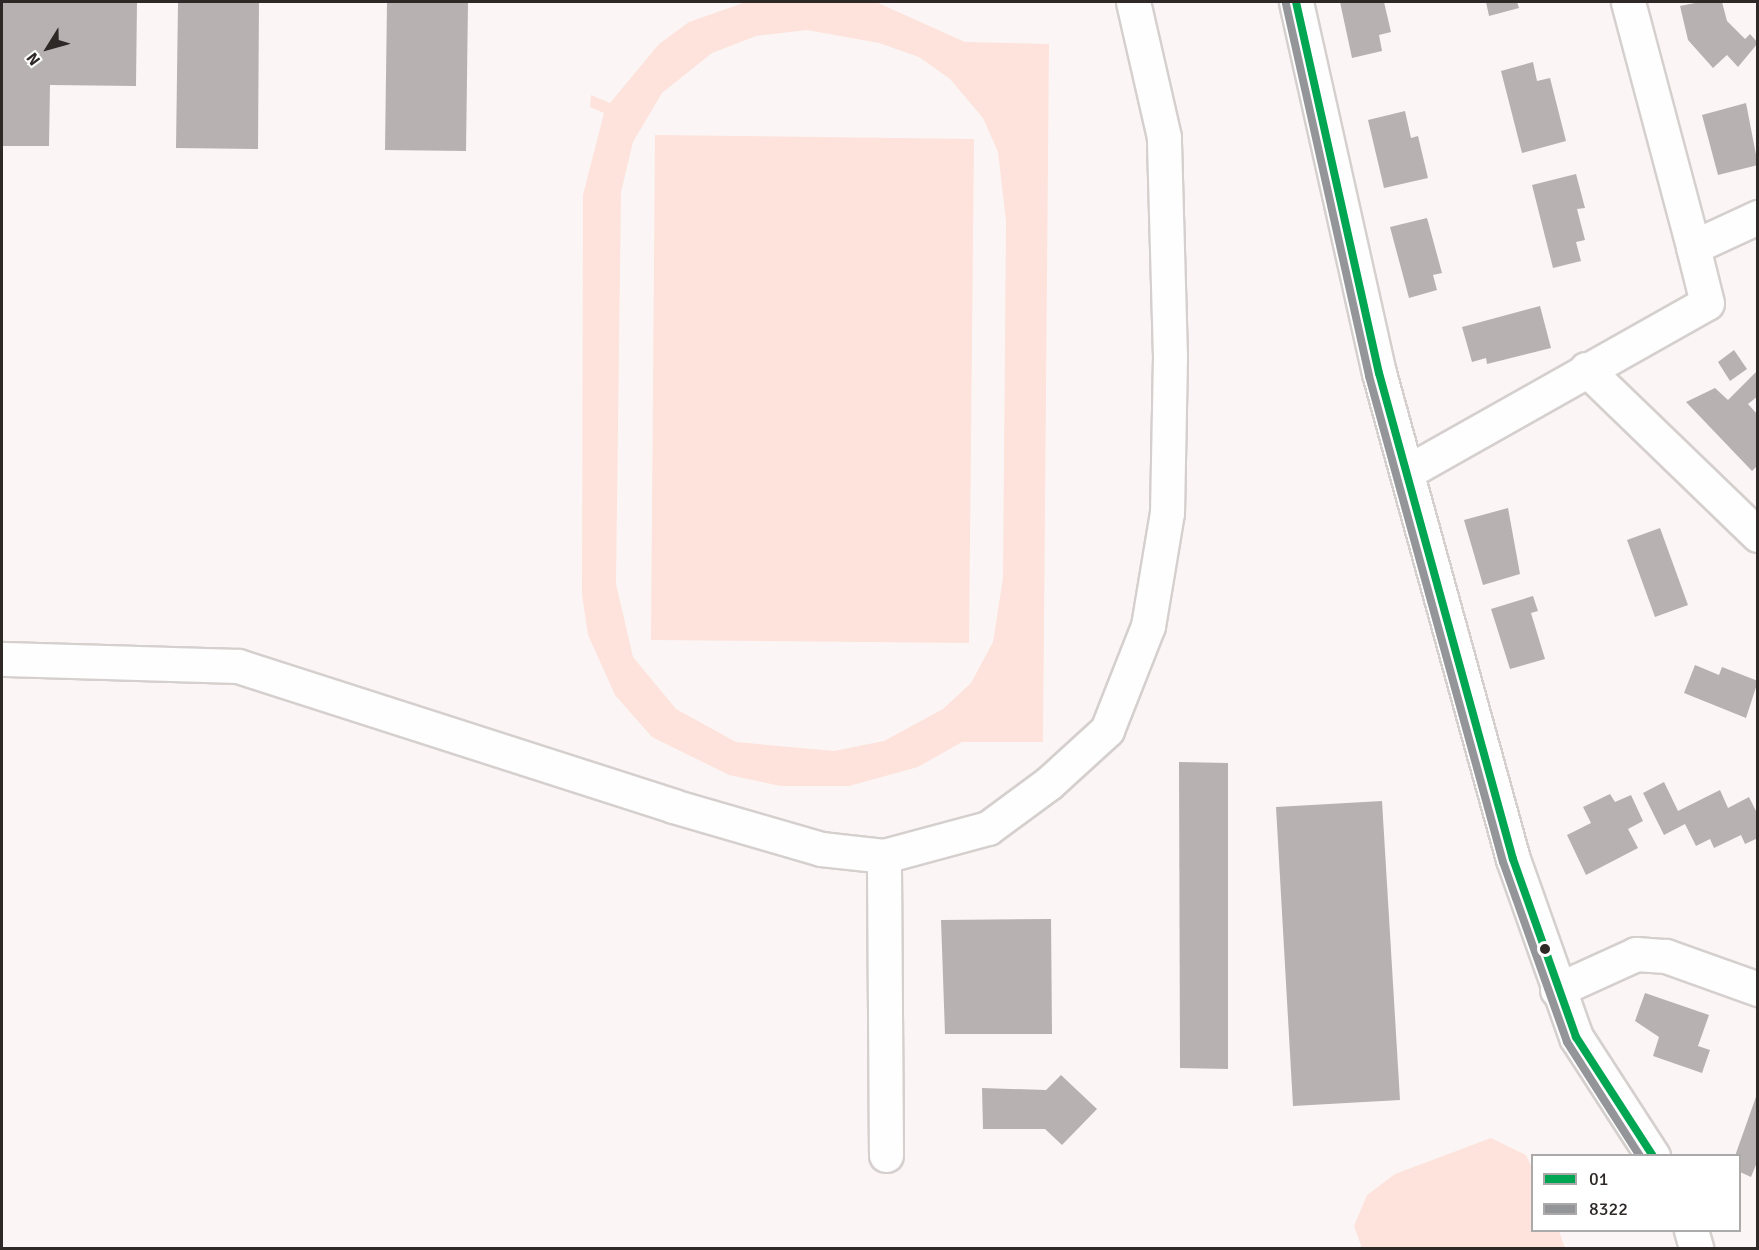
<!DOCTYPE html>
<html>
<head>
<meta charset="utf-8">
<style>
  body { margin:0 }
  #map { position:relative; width:1759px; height:1250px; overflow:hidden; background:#fbf6f5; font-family:Signika,sans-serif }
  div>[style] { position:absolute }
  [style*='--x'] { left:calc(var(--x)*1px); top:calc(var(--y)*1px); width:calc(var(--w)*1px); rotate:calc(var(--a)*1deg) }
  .green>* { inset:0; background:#fde3db }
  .building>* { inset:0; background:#b7b2b1 }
  .roads { filter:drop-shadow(2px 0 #d5d0ce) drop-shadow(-2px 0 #d5d0ce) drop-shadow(0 2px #d5d0ce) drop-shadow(0 -2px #d5d0ce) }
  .minor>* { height:33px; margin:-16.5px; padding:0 16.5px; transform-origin:16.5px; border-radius:16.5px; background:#fefefe }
  .bus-1>* { height:8px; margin:-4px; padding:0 4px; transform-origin:4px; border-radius:4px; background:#00a651 }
  .bus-2>* { height:8px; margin:-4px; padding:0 4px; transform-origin:4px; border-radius:4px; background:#939598 }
  .dots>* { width:16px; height:16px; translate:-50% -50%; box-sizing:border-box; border:3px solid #fff; border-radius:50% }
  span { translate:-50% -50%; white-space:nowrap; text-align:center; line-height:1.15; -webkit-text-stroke:4.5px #fff; paint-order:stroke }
  .frame { position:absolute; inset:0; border:3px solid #2e2927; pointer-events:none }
  .legend { position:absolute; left:1531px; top:1154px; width:210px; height:78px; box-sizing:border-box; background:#fff; border:2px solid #aba9a9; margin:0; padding:8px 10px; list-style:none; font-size:18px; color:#2e2927 }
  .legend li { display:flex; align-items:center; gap:12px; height:30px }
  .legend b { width:30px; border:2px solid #aba9a9 }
  .north { position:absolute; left:18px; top:18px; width:60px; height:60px; -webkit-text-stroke:4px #fff; paint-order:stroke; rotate:233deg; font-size:16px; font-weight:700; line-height:24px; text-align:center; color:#2e2927 }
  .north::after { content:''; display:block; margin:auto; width:21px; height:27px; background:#2e2927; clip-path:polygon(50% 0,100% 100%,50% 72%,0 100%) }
</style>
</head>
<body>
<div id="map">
  <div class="green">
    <div style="clip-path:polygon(evenodd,746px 2px,876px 2px,965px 42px,1049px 44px,1043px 742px,962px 742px,918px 767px,849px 786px,780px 786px,729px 775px,652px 737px,615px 695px,588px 635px,582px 595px,583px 195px,604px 113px,590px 107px,591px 95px,610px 103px,659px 44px,689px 22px,746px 2px,807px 30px,879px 43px,919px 57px,950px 79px,983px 118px,998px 152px,1006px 221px,1003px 578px,993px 642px,971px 683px,943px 709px,884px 741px,834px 751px,736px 742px,676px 709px,633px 657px,616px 584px,621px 192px,633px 142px,662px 93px,712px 53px,756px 36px,807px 30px)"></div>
    <div style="clip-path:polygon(655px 135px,974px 139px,969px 643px,651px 640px)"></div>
    <div style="clip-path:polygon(1491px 1138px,1526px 1155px,1532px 1168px,1532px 1230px,1559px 1231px,1565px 1248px,1362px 1248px,1354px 1226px,1367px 1195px,1395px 1174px)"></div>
  </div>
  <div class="building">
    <div style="clip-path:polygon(2px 2px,137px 2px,136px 86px,50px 85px,49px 146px,2px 146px)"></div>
    <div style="clip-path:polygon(178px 2px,259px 2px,258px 149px,176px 148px)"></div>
    <div style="clip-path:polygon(387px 2px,468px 2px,466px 151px,385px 150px)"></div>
    <div style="clip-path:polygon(1340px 2px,1384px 2px,1391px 32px,1379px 35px,1382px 51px,1352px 58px)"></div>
    <div style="clip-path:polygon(1486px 2px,1517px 2px,1519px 8px,1489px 16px)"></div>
    <div style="clip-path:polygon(1700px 2px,1722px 2px,1727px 21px,1745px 39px,1750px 34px,1758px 43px,1738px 67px,1727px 55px,1713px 68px,1688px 40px,1680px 6px)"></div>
    <div style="clip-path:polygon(1533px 62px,1537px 81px,1550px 78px,1566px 141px,1522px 153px,1501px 71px)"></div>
    <div style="clip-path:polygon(1746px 103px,1758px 165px,1718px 175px,1702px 115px)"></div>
    <div style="clip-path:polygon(1405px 111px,1411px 138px,1418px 136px,1428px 178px,1384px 188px,1368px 120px)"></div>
    <div style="clip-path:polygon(1576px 174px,1585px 208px,1577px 209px,1585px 240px,1576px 242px,1581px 261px,1553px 268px,1532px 185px)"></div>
    <div style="clip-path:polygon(1427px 218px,1442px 273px,1433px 275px,1437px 290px,1409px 298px,1390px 227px)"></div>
    <div style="clip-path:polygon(1540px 306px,1551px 348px,1487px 364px,1486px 358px,1472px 362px,1462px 327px)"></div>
    <div style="clip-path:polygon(1734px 350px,1747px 369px,1730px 381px,1718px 362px)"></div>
    <div style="clip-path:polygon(1758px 370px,1758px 396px,1748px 404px,1758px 415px,1758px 465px,1752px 471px,1686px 402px,1715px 388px,1728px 400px)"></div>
    <div style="clip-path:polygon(1508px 508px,1520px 574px,1483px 585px,1464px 520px)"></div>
    <div style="clip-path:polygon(1660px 528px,1688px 605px,1655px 617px,1627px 540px)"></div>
    <div style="clip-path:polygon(1533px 596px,1538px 611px,1531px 613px,1545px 659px,1510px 669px,1491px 609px)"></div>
    <div style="clip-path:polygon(1695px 665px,1719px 675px,1722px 667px,1758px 681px,1746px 718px,1684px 693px)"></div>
    <div style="clip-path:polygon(1179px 762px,1228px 763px,1228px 1069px,1180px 1068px)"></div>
    <div style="clip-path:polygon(1664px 782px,1678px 811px,1720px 790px,1728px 808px,1749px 797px,1758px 815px,1758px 838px,1745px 844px,1741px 835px,1714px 848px,1710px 839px,1696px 846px,1685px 824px,1664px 835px,1643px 793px)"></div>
    <div style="clip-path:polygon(1610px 794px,1615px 802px,1631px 795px,1643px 821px,1628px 829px,1638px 848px,1586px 875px,1567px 835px,1591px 823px,1583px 807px)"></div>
    <div style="clip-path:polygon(1382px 801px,1400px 1100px,1293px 1106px,1276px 807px)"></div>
    <div style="clip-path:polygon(1051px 919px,1052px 1034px,945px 1034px,941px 920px)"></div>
    <div style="clip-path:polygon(1645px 993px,1709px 1015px,1698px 1046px,1710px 1050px,1702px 1073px,1653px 1056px,1659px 1037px,1635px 1021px)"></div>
    <div style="clip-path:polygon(1061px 1075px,1097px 1109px,1062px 1145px,1045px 1129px,983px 1129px,982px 1088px,1046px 1090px)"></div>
    <div style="clip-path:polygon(1757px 1094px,1758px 1160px,1751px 1177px,1740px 1172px,1740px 1156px,1735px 1156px)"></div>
  </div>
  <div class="roads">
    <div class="minor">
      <div style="--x:1296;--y:2;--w:380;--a:77.4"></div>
      <div style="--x:1379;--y:373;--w:504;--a:74.59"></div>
      <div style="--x:1513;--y:859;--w:189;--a:70.5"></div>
      <div style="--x:1576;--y:1037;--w:142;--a:57.1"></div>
      <div style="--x:1628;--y:2;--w:253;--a:75.1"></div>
      <div style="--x:1586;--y:369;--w:239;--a:44"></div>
      <div style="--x:1407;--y:472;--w:344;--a:-29.4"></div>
      <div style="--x:1707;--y:303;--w:58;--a:-104"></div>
      <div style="--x:1693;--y:247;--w:72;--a:-24.8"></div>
      <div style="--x:2;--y:659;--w:236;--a:1.7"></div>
      <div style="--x:238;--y:666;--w:457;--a:17.8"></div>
      <div style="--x:673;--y:806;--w:154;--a:16.2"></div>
      <div style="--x:821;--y:849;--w:63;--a:6.3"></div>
      <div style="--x:1557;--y:990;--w:87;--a:-24.5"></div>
      <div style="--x:1636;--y:954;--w:30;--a:4"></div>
      <div style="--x:1666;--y:956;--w:98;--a:19.7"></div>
      <div style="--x:886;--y:1155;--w:299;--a:-90.4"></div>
      <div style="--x:884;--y:856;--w:108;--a:-15.1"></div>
      <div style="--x:988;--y:828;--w:76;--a:-36.4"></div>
      <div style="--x:1049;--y:783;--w:79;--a:-42.4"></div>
      <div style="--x:1107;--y:730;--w:112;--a:-68.5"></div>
      <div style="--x:1148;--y:626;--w:115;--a:-80.5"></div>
      <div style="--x:1167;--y:513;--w:156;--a:-88.9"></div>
      <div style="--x:1170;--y:357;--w:220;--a:-91.6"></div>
      <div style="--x:1164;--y:137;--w:139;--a:-102.9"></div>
      <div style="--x:1691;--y:1230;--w:19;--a:74"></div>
    </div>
  </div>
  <div class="bus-1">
    <div style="--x:1296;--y:2;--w:380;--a:77.4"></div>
    <div style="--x:1379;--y:373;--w:504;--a:74.59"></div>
    <div style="--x:1513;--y:859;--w:189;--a:70.5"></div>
    <div style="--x:1576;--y:1037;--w:142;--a:57.1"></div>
  </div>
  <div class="bus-2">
    <div style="--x:1286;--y:4;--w:381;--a:77.4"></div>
    <div style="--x:1369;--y:376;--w:504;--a:74.59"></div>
    <div style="--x:1503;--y:862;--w:191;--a:70.4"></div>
    <div style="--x:1567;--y:1042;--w:135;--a:57.4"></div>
  </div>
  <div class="dots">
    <div style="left:1545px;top:949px;background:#2e2927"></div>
  </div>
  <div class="frame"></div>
  <ul class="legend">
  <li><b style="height:8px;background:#00a651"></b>01</li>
  <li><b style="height:8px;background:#939598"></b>8322</li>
  </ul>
  <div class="north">N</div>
</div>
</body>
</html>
